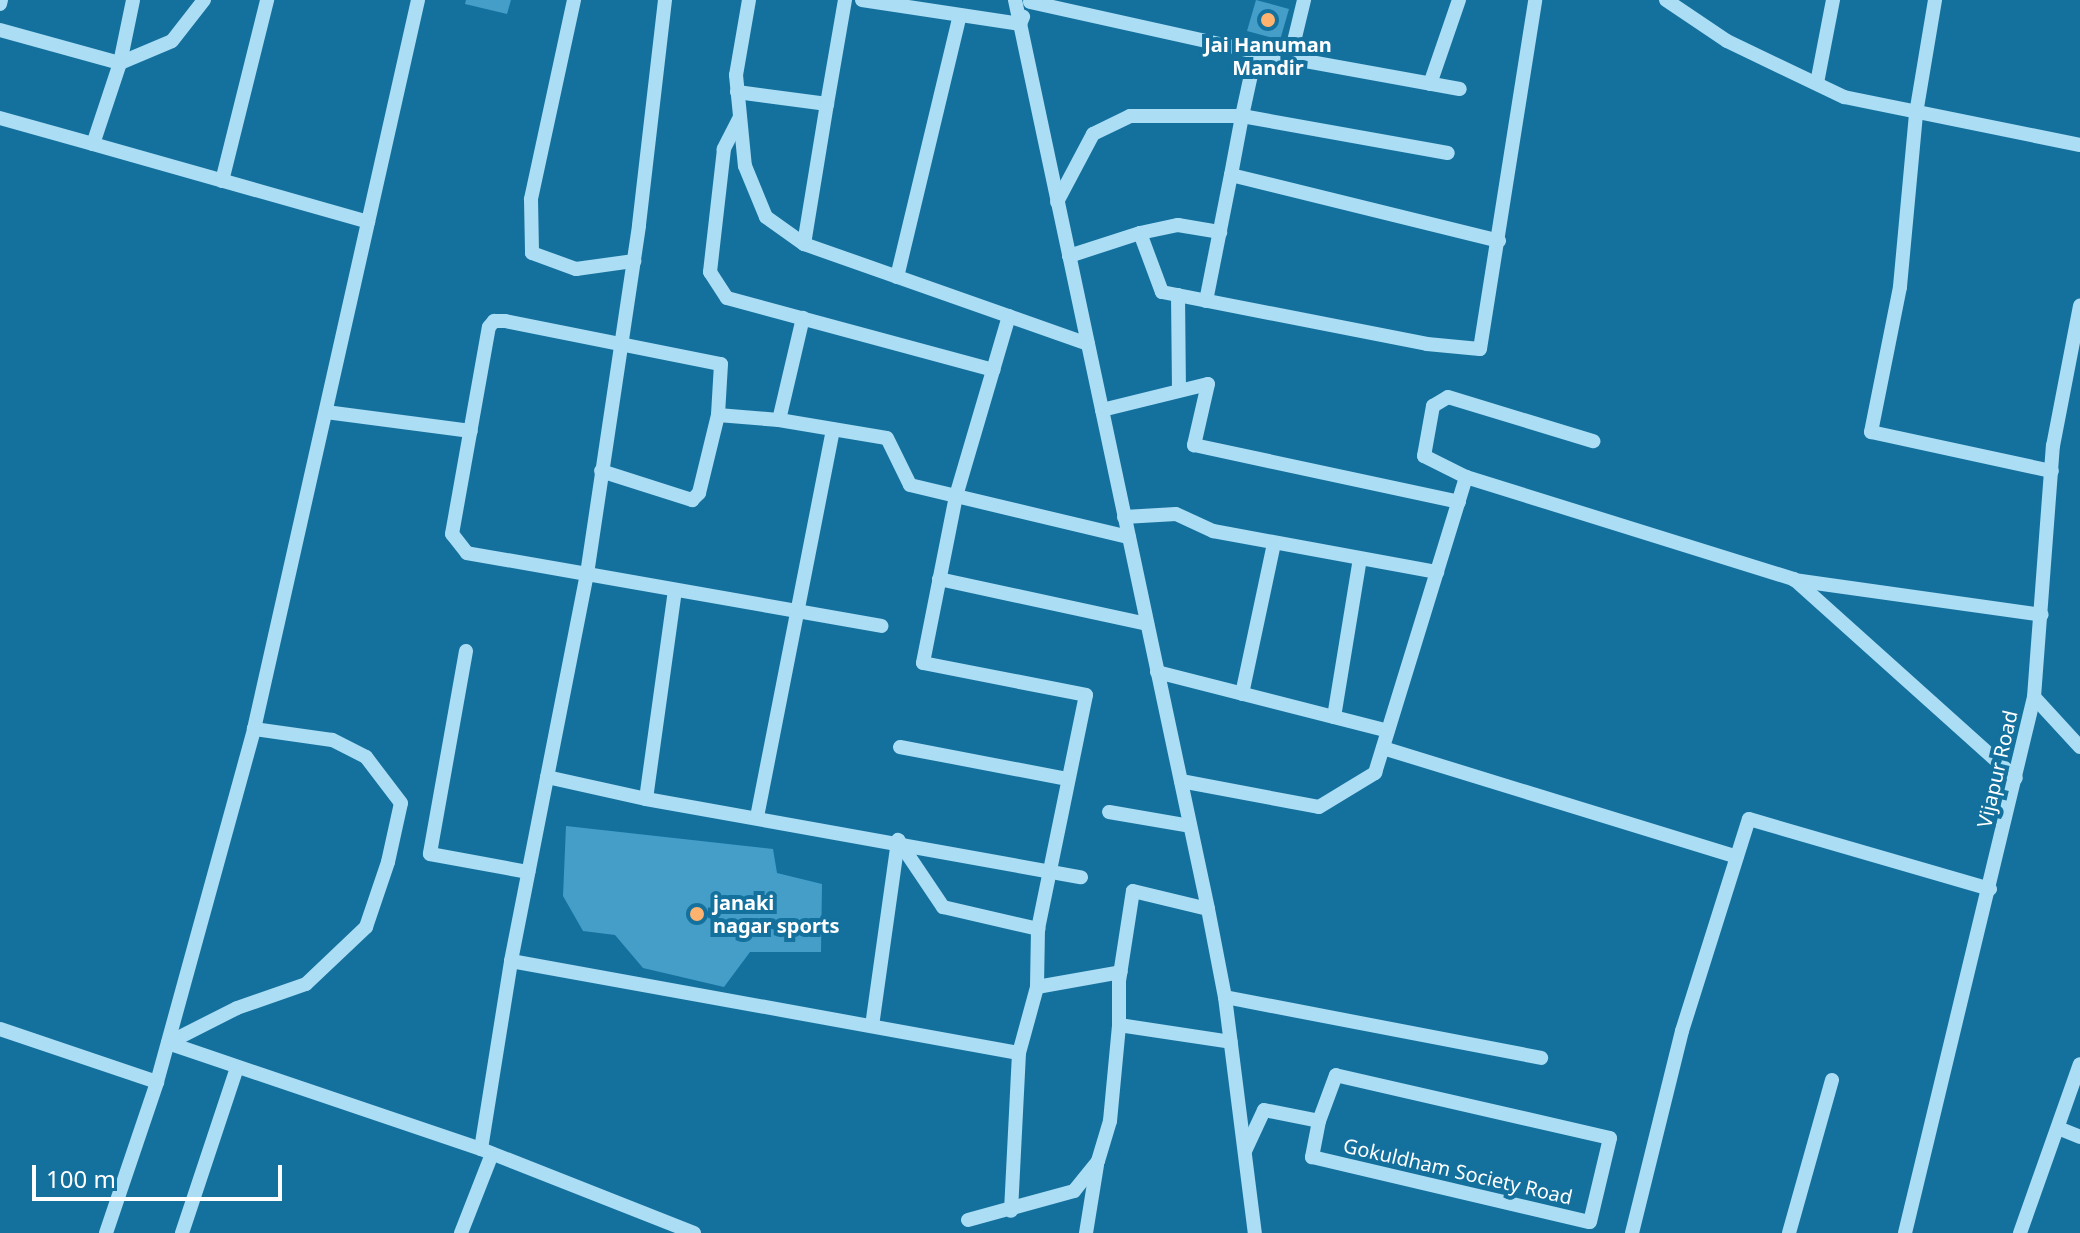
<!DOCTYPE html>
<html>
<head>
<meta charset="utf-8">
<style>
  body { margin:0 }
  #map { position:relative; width:2080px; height:1233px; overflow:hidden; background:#14719e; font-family:"Noto Sans",sans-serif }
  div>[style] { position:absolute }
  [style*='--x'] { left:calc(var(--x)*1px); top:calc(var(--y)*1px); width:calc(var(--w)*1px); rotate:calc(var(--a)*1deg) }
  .building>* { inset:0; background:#459ec8 }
  .minor>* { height:14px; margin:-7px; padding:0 7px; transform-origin:7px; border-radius:7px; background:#abddf4 }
  .dots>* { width:22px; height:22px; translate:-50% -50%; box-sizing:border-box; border:4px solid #14719e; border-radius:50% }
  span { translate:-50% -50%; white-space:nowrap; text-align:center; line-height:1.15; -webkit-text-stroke:8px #14719e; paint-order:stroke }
  .poi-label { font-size:20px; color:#fff; font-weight:700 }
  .left { translate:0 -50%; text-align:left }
  .street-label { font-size:20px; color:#fff }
  .scale { position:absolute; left:32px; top:1165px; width:250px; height:36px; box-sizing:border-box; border:4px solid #fff; border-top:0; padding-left:10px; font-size:24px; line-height:28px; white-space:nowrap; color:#fff; -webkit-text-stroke:6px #14719e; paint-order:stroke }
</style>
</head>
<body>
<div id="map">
  <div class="building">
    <div style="clip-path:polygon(466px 0,511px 0,507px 14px,465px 4px)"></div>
    <div style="clip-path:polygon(1256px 0,1289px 9px,1280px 40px,1247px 31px)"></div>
    <div style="clip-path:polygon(566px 826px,773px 849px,777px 873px,822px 884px,821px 952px,750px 952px,724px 987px,643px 968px,615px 935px,583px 931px,563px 896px)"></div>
  </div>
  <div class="minor">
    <div style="--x:574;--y:0;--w:204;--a:102.2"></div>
    <div style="--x:531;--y:199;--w:54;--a:88.9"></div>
    <div style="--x:532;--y:253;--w:47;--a:20"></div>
    <div style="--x:576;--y:269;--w:59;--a:-7.9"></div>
    <div style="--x:665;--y:0;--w:227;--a:96.6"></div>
    <div style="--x:639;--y:226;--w:352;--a:98.5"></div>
    <div style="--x:587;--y:574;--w:299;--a:10"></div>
    <div style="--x:749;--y:0;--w:76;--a:99.8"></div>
    <div style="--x:736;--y:75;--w:91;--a:84.4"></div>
    <div style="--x:745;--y:166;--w:55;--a:67.6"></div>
    <div style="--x:766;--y:217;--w:47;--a:35.4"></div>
    <div style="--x:804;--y:244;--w:301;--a:19.4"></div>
    <div style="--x:862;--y:0;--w:160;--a:8.6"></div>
    <div style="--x:1020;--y:24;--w:8;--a:-67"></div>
    <div style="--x:1015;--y:0;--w:929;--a:78.01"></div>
    <div style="--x:1208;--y:909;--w:90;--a:79.1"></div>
    <div style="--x:1225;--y:997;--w:238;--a:82.8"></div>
    <div style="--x:1666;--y:0;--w:73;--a:33.9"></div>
    <div style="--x:1727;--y:41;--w:130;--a:25.6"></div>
    <div style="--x:1844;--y:97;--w:241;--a:11.5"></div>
    <div style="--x:1935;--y:0;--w:116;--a:99.5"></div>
    <div style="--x:1916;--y:114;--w:174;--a:95.3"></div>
    <div style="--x:1900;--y:287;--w:148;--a:101.3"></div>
    <div style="--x:1871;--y:432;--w:185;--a:12.2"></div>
    <div style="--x:1030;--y:2;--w:231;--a:12.5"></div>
    <div style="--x:0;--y:4;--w:4;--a:-76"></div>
    <div style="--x:0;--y:30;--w:124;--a:15.4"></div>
    <div style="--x:120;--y:63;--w:85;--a:108.4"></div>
    <div style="--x:93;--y:144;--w:97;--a:-164.4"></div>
    <div style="--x:1290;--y:58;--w:60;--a:-76.4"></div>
    <div style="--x:120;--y:63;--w:56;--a:-22.9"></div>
    <div style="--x:172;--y:41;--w:52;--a:-52"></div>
    <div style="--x:120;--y:63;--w:64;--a:-78.3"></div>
    <div style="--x:1817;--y:83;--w:85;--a:-79.1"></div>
    <div style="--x:1430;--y:84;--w:89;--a:-71"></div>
    <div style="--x:737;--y:92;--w:91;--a:7.6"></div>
    <div style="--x:827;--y:104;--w:106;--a:-80.2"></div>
    <div style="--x:739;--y:119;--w:34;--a:117"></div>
    <div style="--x:724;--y:149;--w:124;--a:96.5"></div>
    <div style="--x:710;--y:272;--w:31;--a:57"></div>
    <div style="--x:727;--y:298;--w:276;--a:15.1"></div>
    <div style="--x:93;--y:144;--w:286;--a:15.8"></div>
    <div style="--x:1231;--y:175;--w:60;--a:-79.4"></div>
    <div style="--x:1242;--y:116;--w:209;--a:10.2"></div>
    <div style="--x:222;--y:181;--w:187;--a:-76"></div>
    <div style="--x:1057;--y:202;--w:77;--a:-62.1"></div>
    <div style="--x:1093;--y:134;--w:41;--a:-25.9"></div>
    <div style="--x:1130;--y:116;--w:112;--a:0"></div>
    <div style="--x:1242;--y:116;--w:66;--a:-77.7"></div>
    <div style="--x:1256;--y:52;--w:207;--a:10.3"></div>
    <div style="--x:1140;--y:233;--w:39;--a:-12"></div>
    <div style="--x:1178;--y:225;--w:43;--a:9.5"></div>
    <div style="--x:804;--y:244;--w:142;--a:-80.7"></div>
    <div style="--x:1069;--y:256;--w:75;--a:-17.9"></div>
    <div style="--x:1140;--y:233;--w:63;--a:69.6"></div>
    <div style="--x:1162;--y:292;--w:270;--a:11.1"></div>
    <div style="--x:1427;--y:344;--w:53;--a:5.4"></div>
    <div style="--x:1480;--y:349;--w:353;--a:-81"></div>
    <div style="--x:897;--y:277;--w:269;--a:-76.5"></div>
    <div style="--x:1178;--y:295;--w:95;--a:89.4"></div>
    <div style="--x:1206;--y:301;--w:128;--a:-78.8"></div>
    <div style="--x:1231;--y:175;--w:276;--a:13.8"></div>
    <div style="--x:1009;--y:316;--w:188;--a:106.4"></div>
    <div style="--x:956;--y:496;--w:170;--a:101.2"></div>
    <div style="--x:923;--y:663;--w:166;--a:11.1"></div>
    <div style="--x:1086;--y:695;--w:239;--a:101.6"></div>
    <div style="--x:1102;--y:410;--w:109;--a:-13.8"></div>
    <div style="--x:1208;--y:384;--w:63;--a:102.9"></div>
    <div style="--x:1194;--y:445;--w:271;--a:12.1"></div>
    <div style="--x:326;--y:412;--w:146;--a:7.5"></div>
    <div style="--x:779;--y:420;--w:105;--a:-76.8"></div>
    <div style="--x:601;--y:471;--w:96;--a:17.7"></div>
    <div style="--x:692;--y:500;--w:10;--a:-45"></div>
    <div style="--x:699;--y:493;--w:80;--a:-76.3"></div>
    <div style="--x:718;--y:415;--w:61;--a:4.7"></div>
    <div style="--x:779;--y:420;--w:109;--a:9.5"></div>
    <div style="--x:887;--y:438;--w:52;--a:63.9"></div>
    <div style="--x:910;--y:485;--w:225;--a:13.4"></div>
    <div style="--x:1466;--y:477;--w:47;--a:-153.4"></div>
    <div style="--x:1424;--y:456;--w:51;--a:-79.8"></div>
    <div style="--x:1433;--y:406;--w:17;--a:-31"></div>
    <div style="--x:1448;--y:397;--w:152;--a:16.9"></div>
    <div style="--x:1124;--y:517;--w:52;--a:-3.3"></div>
    <div style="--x:1176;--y:514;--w:41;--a:24.7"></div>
    <div style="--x:1213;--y:531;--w:228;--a:10.4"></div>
    <div style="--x:939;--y:579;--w:213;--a:12.2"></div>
    <div style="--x:1794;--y:580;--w:250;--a:8"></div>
    <div style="--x:466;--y:651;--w:206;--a:100.1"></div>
    <div style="--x:430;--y:854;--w:100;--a:10.4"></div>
    <div style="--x:1157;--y:672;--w:238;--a:14.3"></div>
    <div style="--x:1242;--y:694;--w:154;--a:-78"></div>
    <div style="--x:2034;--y:697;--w:68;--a:47.4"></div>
    <div style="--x:1334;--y:717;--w:160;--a:-80.7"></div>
    <div style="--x:900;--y:747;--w:171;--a:10.8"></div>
    <div style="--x:1383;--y:748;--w:370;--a:17.1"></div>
    <div style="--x:547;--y:777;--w:101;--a:12.5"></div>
    <div style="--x:646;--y:799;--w:211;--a:-82.1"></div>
    <div style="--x:1181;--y:781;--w:140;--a:10.7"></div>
    <div style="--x:1319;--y:807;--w:66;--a:-31.3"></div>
    <div style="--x:1375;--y:773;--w:310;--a:-72.9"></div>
    <div style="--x:1466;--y:477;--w:343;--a:17.3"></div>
    <div style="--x:1794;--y:579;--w:298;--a:41.9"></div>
    <div style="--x:646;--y:799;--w:442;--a:10.2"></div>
    <div style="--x:1109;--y:812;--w:82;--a:9.8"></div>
    <div style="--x:757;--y:817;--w:395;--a:-78.9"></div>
    <div style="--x:898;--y:840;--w:81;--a:56.1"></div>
    <div style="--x:943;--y:907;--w:98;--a:13"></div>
    <div style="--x:1038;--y:929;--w:58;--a:91"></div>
    <div style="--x:1037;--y:987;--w:85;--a:-10.1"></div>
    <div style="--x:511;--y:961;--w:516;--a:10.27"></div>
    <div style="--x:1019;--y:1053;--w:158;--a:92.9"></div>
    <div style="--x:1225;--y:997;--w:322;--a:10.9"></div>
    <div style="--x:1119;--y:1025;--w:44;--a:-90"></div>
    <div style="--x:1119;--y:981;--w:91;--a:-81.2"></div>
    <div style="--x:1133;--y:891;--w:77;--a:13.5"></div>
    <div style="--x:872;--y:1026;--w:188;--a:-82"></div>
    <div style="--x:0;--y:1029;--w:166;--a:18.7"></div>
    <div style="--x:168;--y:1043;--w:330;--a:18.7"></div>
    <div style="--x:481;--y:1149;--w:229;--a:21.5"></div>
    <div style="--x:168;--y:1043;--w:77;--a:-26.9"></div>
    <div style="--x:237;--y:1008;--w:73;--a:-19.2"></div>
    <div style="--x:306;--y:984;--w:83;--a:-43.5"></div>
    <div style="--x:366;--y:927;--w:69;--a:-71.3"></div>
    <div style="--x:388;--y:862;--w:60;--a:-77.6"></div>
    <div style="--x:401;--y:803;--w:58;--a:-127.3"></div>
    <div style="--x:366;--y:757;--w:38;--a:-153"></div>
    <div style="--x:332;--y:740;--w:79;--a:-172"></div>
    <div style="--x:1019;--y:1053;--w:68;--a:-74.7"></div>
    <div style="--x:2058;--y:1128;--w:24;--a:22"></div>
    <div style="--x:481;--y:1149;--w:190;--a:-80.9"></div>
    <div style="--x:511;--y:961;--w:394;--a:-78.9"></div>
    <div style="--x:587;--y:574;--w:122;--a:-170.1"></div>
    <div style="--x:467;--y:553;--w:24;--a:-128"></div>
    <div style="--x:452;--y:534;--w:210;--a:-79.9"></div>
    <div style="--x:489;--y:327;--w:8;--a:-50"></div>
    <div style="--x:494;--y:321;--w:11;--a:0"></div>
    <div style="--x:505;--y:321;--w:220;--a:11.3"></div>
    <div style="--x:721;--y:364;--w:51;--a:93.4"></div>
    <div style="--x:1245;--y:1151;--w:45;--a:-65.1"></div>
    <div style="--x:1264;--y:1110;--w:56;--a:11.3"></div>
    <div style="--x:1319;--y:1121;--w:37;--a:101"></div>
    <div style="--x:1312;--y:1157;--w:285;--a:13.2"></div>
    <div style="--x:1590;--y:1222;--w:86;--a:-76.6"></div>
    <div style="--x:1610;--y:1138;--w:281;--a:-167.1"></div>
    <div style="--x:1336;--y:1075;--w:49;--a:110.3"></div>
    <div style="--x:968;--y:1220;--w:110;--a:-15.3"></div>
    <div style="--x:1074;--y:1191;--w:38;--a:-51"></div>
    <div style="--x:1098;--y:1161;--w:42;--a:-73.3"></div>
    <div style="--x:1110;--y:1121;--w:96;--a:-84.6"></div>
    <div style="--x:1119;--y:1025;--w:113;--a:8.6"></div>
    <div style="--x:106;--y:1233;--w:159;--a:-71.3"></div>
    <div style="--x:157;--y:1082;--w:366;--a:-74.6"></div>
    <div style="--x:254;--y:729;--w:747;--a:-77.32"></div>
    <div style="--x:182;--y:1233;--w:174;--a:-71.6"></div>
    <div style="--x:461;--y:1233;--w:85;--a:-68.6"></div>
    <div style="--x:1086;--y:1233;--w:69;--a:-80.8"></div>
    <div style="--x:1632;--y:1233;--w:208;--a:-76.1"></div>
    <div style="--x:1682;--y:1031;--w:222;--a:-72.5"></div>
    <div style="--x:1749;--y:819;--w:251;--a:16.2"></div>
    <div style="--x:1789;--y:1233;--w:159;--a:-74.3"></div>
    <div style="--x:1905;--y:1233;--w:551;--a:-76.47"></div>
    <div style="--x:2034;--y:697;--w:252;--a:-85.7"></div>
    <div style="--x:2053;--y:446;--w:143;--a:-79.1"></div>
    <div style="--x:2020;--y:1233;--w:179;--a:-70.5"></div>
  </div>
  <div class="dots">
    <div style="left:1268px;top:20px;background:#ffb36e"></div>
    <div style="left:697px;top:914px;background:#ffb36e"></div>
  </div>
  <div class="poi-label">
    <span style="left:1268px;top:56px">Jai Hanuman<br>Mandir</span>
    <span class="left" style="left:713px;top:914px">janaki<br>nagar sports</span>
  </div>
  <div class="street-label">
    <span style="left:1997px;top:769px;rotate:-77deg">Vijapur Road</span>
    <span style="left:1458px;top:1171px;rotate:13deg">Gokuldham Society Road</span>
  </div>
  <div class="scale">100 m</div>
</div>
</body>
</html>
